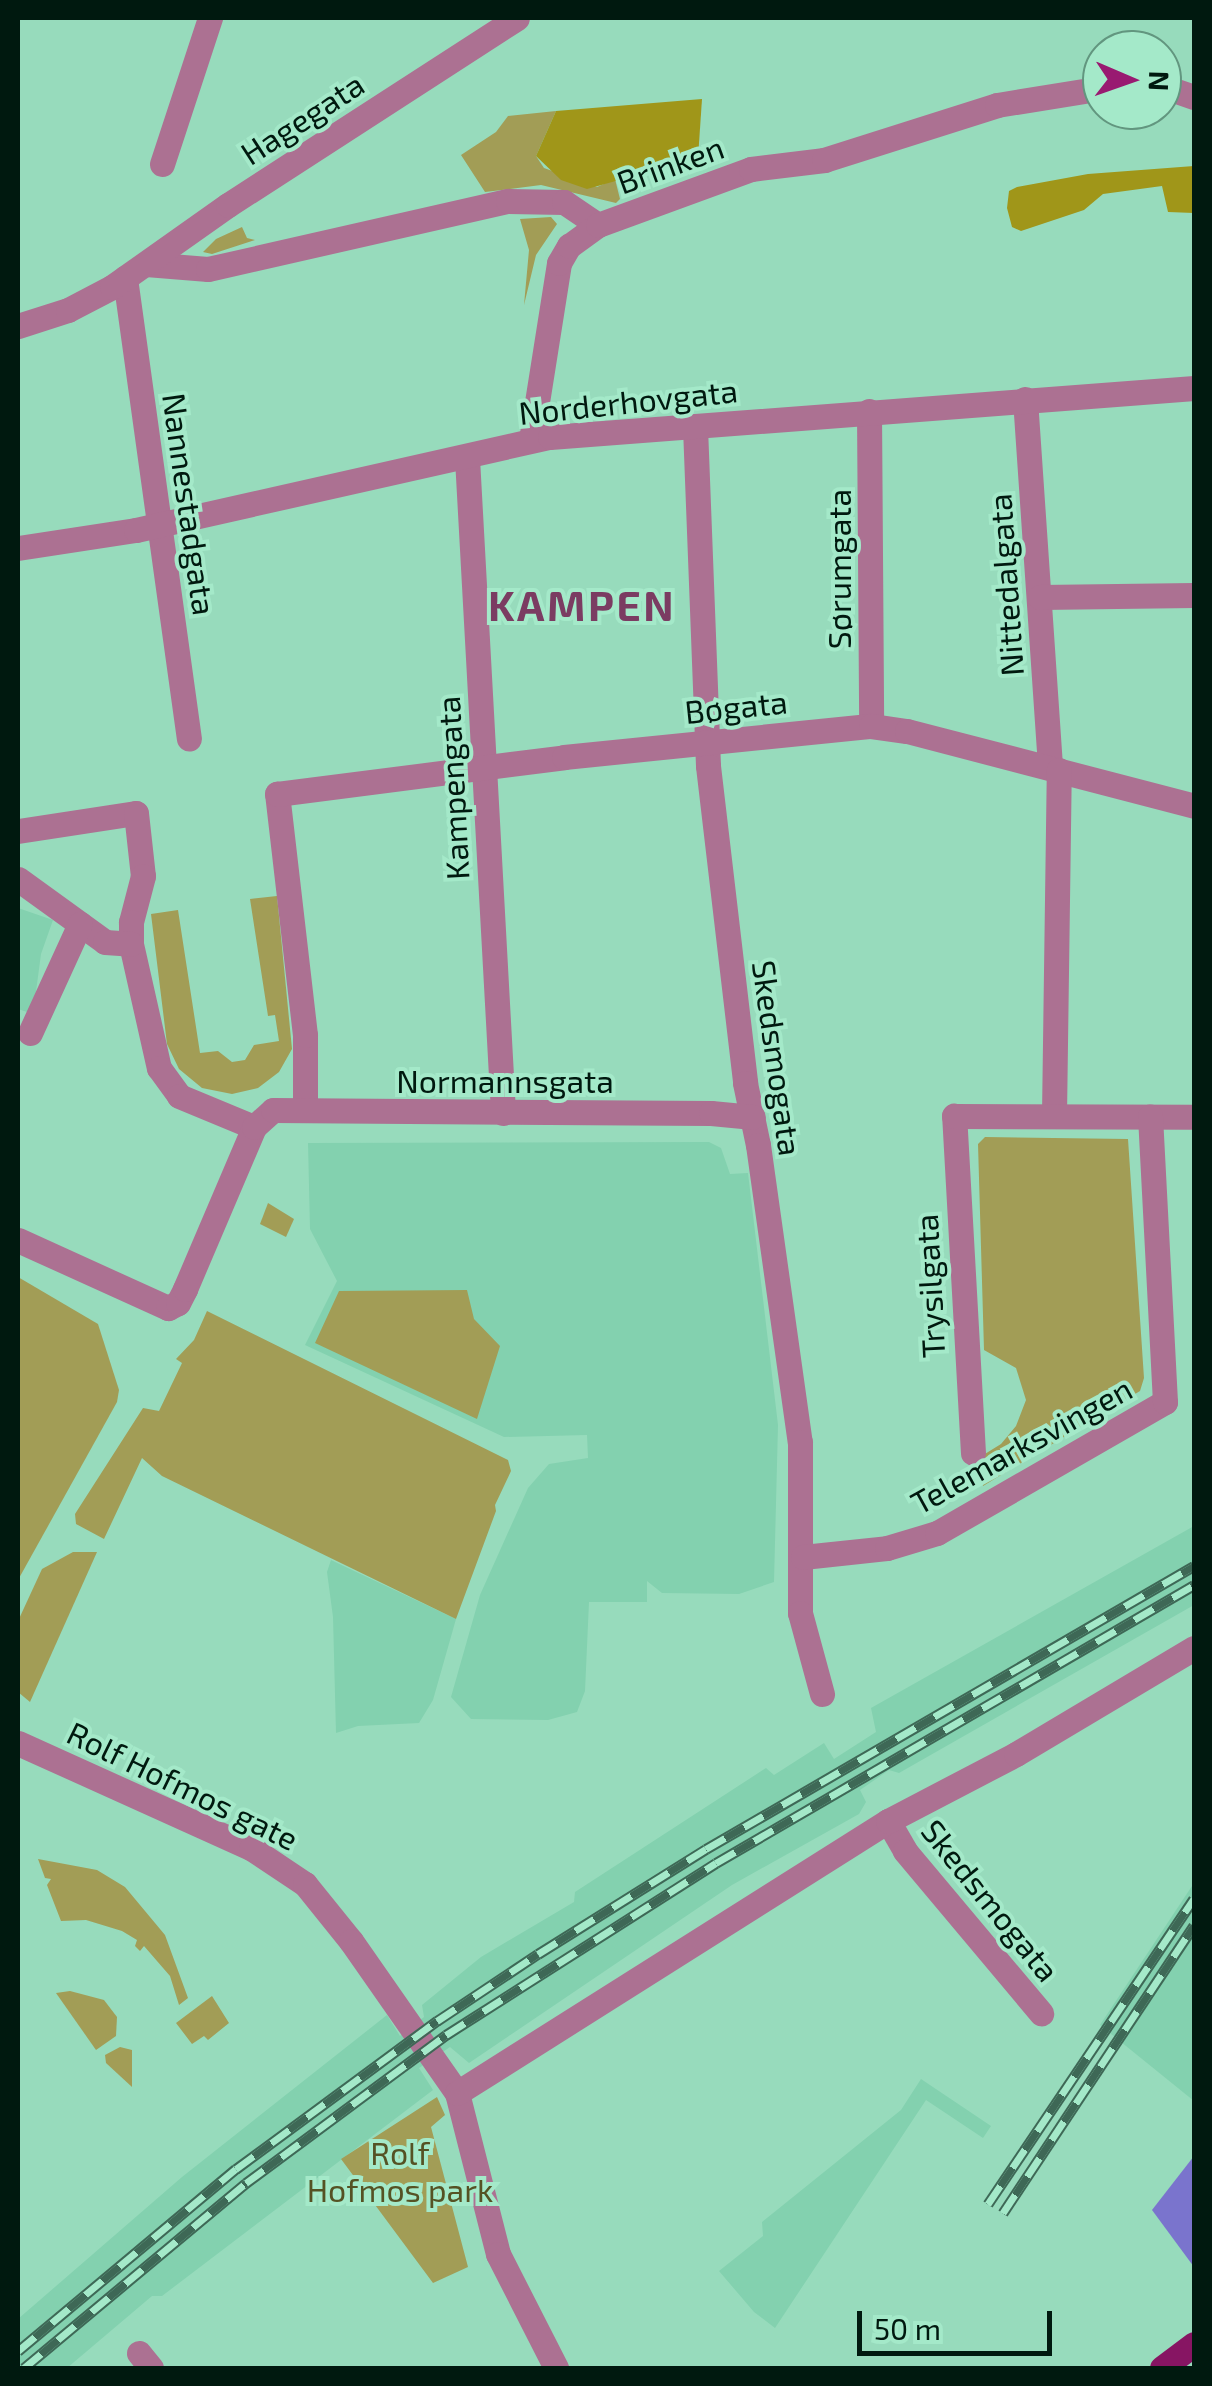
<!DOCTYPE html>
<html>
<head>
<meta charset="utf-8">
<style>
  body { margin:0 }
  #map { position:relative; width:1212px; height:2386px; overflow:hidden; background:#97dbbc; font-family:"Exo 2",sans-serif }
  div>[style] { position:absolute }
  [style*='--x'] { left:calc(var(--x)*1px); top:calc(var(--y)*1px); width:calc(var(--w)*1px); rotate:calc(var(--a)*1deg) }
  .built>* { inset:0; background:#83d1af }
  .green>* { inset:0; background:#a29d56 }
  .forest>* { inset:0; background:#a09619 }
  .water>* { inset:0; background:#7a74cd }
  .minor>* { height:25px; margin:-12.5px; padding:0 12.5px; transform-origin:12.5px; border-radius:12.5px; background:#ac7192 }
  .major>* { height:25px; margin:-12.5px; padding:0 12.5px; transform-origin:12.5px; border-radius:12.5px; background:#871563 }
  .rail>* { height:11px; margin-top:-5.5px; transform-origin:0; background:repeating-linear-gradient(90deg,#a4e9c9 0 22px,#3e6856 0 44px); box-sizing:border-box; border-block:2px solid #3e6856 }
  span { translate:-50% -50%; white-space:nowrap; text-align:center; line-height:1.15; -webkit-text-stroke:8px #a4e9c9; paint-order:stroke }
  .street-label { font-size:32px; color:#00190f }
  .park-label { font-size:32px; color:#555224 }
  .district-label { font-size:42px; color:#7b3c62; font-weight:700; letter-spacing:2.5px }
  .frame { position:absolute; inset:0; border:20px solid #00190f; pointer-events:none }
  .north { position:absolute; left:1082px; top:30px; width:100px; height:100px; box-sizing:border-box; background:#a4e9c9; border:2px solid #62967f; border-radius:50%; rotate:92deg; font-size:28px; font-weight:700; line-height:40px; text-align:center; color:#00190f }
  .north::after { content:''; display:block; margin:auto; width:35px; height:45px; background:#991a71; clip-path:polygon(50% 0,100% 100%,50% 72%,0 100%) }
  .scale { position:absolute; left:857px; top:2311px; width:195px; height:45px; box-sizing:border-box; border:5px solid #00190f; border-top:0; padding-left:12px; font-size:30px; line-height:35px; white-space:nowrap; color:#00190f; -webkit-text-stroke:8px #a4e9c9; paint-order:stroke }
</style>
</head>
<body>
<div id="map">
  <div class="built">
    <div style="clip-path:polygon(18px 908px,53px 920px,41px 954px,33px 1014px,18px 1009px)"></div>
    <div style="clip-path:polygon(709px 1142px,721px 1148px,730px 1174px,748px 1173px,778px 1425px,774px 1582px,739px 1594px,662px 1593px,647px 1581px,647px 1602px,589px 1602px,585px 1691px,577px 1712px,548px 1720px,471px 1719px,451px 1697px,480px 1595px,528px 1488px,549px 1464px,588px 1458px,587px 1435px,504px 1437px,305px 1345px,337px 1281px,310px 1229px,308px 1143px)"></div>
    <div style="clip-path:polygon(1194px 1526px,1194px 1605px,899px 1773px,889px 1770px,860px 1790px,866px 1802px,859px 1814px,732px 1885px,469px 2063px,450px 2047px,419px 2068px,433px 2090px,162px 2296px,152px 2296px,67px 2368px,18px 2368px,18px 2319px,182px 2177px,387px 2015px,400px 2036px,424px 2017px,422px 2005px,481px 1957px,574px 1902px,575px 1892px,766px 1768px,774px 1775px,824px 1743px,834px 1759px,876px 1732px,871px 1708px)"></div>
    <div style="clip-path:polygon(331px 1560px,456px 1619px,433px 1700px,419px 1723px,358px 1726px,336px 1733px,333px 1617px,327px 1572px)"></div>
    <div style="clip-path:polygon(1194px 1883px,1194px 2101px,1100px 2025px)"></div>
    <div style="clip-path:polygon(921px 2079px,991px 2126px,983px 2138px,926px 2100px,775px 2328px,754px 2312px,719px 2271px,763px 2236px,762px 2222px,901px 2110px)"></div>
  </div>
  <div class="green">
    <div style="clip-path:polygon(556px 111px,536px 156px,544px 168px,597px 187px,615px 179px,620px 199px,616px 203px,541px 185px,485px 192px,461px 155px,496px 132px,508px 116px)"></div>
    <div style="clip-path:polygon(551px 217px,557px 224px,536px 255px,524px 305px,529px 250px,520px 219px)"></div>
    <div style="clip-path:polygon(242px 227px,247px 238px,255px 240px,212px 254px,203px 252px,216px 239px)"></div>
    <div style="clip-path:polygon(277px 896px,292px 1049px,279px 1072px,258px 1088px,232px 1094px,202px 1088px,179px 1069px,167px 1044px,151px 914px,178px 910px,200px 1053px,218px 1051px,232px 1062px,245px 1060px,254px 1045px,279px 1041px,275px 1015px,268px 1016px,250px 899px)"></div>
    <div style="clip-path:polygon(985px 1137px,1128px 1139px,1144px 1378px,1140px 1391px,983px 1486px,980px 1457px,1001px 1444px,1016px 1426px,1026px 1400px,1016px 1368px,984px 1350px,978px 1144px)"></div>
    <div style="clip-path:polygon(268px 1203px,294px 1219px,286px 1237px,260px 1224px)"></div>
    <div style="clip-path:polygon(18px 1277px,98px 1324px,119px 1390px,117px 1402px,18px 1580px)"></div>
    <div style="clip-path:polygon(467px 1290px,474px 1319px,500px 1346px,477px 1419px,315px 1343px,339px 1291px)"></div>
    <div style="clip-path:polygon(207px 1311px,508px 1460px,511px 1471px,495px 1505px,496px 1511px,456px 1619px,162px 1476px,142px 1458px,104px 1539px,76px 1524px,75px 1514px,143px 1408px,159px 1411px,182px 1363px,176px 1359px,194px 1340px)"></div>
    <div style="clip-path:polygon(73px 1552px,97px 1552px,30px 1702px,18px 1692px,18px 1621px,42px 1569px)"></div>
    <div style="clip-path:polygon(38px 1859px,97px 1870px,125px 1887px,165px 1935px,188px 1998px,179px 2005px,170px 1976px,144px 1946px,140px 1951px,135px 1946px,137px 1940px,122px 1931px,86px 1920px,61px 1921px,47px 1885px,51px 1879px,45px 1878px)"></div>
    <div style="clip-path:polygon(70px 1991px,104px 2000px,117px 2017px,116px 2036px,96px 2050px,56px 1993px)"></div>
    <div style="clip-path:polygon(212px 1996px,229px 2023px,208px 2040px,204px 2036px,192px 2044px,176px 2023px)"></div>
    <div style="clip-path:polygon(120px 2047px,132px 2050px,132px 2087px,106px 2063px,105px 2055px)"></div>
    <div style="clip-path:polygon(437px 2097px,445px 2115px,431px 2127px,468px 2267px,433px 2283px,341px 2159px)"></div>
  </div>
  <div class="forest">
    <div style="clip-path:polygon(702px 99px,698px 158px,587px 189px,561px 180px,536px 156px,556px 111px)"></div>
    <div style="clip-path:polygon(1194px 166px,1194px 213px,1168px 212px,1162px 186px,1103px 194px,1084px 210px,1021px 231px,1012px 227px,1007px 208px,1009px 191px,1017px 187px,1088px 174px)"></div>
  </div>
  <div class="water">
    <div style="clip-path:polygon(1194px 2156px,1194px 2267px,1152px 2210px)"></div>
  </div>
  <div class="minor">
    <div style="--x:1162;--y:86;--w:34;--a:19"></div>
    <div style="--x:162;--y:164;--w:154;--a:-71.8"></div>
    <div style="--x:146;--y:264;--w:62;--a:4.6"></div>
    <div style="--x:208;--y:269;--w:308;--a:-12.8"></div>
    <div style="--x:508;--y:201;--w:56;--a:1"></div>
    <div style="--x:564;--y:202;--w:41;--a:34.1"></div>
    <div style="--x:125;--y:278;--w:465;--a:82.1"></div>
    <div style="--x:18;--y:326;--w:52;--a:-17.7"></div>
    <div style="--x:68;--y:310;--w:50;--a:-27.6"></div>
    <div style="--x:112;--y:287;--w:142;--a:-35.3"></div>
    <div style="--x:228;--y:205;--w:344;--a:-32.9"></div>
    <div style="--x:1025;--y:399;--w:369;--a:86.1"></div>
    <div style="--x:869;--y:411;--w:315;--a:89.6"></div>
    <div style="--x:695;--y:427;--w:339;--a:87.8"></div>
    <div style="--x:708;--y:766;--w:319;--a:83.3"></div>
    <div style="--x:745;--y:1083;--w:63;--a:78.2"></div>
    <div style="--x:758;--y:1145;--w:300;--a:82"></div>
    <div style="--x:800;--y:1442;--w:171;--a:90"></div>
    <div style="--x:800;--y:1613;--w:84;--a:74.8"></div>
    <div style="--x:531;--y:440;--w:179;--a:-81"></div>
    <div style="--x:559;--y:263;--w:20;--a:-60"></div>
    <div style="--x:569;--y:246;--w:36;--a:-36"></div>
    <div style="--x:598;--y:225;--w:163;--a:-20.1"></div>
    <div style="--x:751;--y:169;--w:74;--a:-7"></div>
    <div style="--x:824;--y:160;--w:182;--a:-17.6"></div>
    <div style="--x:997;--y:105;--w:106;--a:-9.2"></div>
    <div style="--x:467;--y:458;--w:656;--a:86.85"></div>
    <div style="--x:18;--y:548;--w:119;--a:-8.7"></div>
    <div style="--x:136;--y:530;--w:424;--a:-12.7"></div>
    <div style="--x:550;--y:437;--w:646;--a:-4.35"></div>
    <div style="--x:1040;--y:597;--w:154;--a:-0.7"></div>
    <div style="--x:18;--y:831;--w:119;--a:-8.7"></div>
    <div style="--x:136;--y:813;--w:63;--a:83.7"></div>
    <div style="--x:143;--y:876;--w:48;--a:104.6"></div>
    <div style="--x:131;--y:922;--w:22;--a:90"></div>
    <div style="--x:131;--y:944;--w:127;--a:77.3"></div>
    <div style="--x:159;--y:1068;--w:34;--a:54"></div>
    <div style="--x:179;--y:1096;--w:81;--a:22.5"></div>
    <div style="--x:18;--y:879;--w:107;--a:35.9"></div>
    <div style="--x:105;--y:942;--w:26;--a:4"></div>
    <div style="--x:30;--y:1033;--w:120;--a:-65.4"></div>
    <div style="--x:305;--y:1107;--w:72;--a:-90"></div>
    <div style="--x:305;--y:1035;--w:243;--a:-96.6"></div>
    <div style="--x:277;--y:794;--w:289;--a:-7.3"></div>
    <div style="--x:564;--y:757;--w:309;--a:-5.8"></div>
    <div style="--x:871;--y:726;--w:36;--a:8"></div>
    <div style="--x:907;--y:731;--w:297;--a:14.6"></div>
    <div style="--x:1054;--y:1115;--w:345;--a:-89.2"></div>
    <div style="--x:18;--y:1240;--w:165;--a:24.4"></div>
    <div style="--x:168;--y:1308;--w:11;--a:-27"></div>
    <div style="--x:178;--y:1303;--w:16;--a:-63"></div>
    <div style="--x:185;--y:1289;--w:176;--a:-66.9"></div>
    <div style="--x:254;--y:1127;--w:25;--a:-42"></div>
    <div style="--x:273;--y:1110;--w:438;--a:0.4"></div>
    <div style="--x:711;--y:1113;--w:42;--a:5.4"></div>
    <div style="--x:973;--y:1453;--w:338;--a:-93.2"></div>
    <div style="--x:954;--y:1116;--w:240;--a:0.2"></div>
    <div style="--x:803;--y:1557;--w:84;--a:-6.1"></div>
    <div style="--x:887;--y:1548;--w:52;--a:-16.7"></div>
    <div style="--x:937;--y:1533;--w:263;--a:-29.9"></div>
    <div style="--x:1165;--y:1402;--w:286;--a:-93"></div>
    <div style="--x:18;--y:1743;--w:256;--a:24.3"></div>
    <div style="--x:251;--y:1848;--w:65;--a:33.7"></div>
    <div style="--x:305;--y:1884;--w:73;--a:51.1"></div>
    <div style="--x:351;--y:1941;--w:185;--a:55.1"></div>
    <div style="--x:457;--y:2093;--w:166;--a:75.7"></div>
    <div style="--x:498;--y:2254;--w:128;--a:63"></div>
    <div style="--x:888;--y:1821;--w:34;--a:60"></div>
    <div style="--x:905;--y:1851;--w:212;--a:50"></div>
    <div style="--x:457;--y:2093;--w:510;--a:-32.26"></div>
    <div style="--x:888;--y:1821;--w:144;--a:-27.6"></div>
    <div style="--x:1016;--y:1754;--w:207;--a:-30.8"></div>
    <div style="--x:139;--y:2353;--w:19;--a:51"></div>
  </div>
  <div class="major">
    <div style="--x:1162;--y:2368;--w:40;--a:-37"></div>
  </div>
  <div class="rail">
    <div style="--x:988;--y:2204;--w:368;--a:-56"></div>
    <div style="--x:1003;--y:2213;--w:345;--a:-56.4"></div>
    <div style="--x:18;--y:2351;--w:284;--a:-39.9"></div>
    <div style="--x:236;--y:2169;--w:250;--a:-36.4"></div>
    <div style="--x:437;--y:2021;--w:121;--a:-33.6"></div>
    <div style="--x:538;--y:1954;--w:198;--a:-32"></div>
    <div style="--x:706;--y:1849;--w:564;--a:-30.11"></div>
    <div style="--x:24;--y:2368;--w:289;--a:-39.8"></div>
    <div style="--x:246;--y:2183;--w:249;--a:-36.5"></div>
    <div style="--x:446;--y:2035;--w:320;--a:-32.5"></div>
    <div style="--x:716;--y:1863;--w:553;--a:-30.18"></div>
  </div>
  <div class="street-label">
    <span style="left:302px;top:118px;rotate:-33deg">Hagegata</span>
    <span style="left:670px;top:164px;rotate:-20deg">Brinken</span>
    <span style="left:628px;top:401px;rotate:-6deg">Norderhovgata</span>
    <span style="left:190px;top:504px;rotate:82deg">Nannestadgata</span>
    <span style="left:838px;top:569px;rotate:-90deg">Sørumgata</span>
    <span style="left:1005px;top:585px;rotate:-94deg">Nittedalgata</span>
    <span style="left:736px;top:706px;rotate:-6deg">Bøgata</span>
    <span style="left:452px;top:788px;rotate:-93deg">Kampengata</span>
    <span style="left:778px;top:1058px;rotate:82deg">Skedsmogata</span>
    <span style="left:505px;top:1080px">Normannsgata</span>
    <span style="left:929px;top:1286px;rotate:-93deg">Trysilgata</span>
    <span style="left:1021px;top:1445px;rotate:-29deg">Telemarksvingen</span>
    <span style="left:183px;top:1785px;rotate:26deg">Rolf Hofmos gate</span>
    <span style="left:991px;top:1900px;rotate:51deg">Skedsmogata</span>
  </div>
  <div class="park-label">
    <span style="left:400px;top:2171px">Rolf<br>Hofmos park</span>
  </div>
  <div class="district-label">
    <span style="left:582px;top:604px">KAMPEN</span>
  </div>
  <div class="frame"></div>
  <div class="north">N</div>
  <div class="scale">50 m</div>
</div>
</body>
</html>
